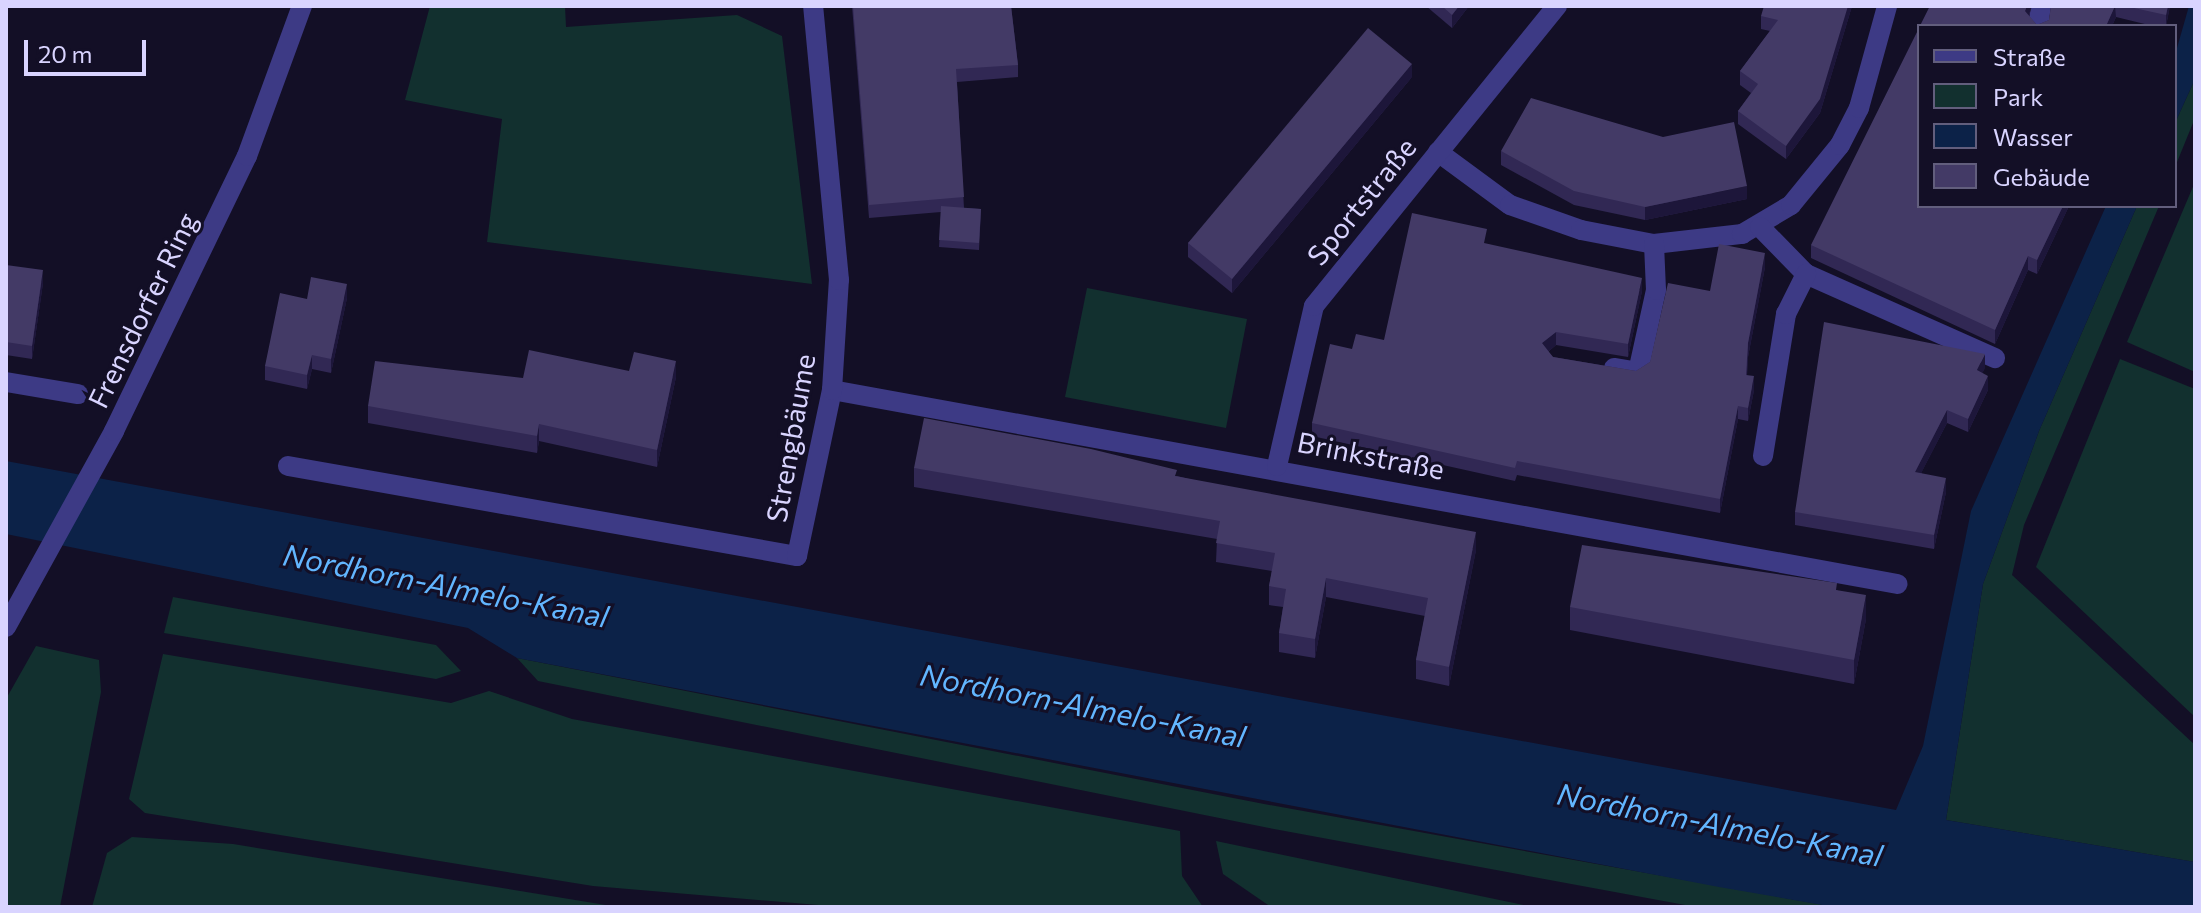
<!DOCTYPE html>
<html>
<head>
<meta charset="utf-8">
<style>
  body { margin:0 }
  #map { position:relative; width:2201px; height:913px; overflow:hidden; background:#130f26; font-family:Commissioner,sans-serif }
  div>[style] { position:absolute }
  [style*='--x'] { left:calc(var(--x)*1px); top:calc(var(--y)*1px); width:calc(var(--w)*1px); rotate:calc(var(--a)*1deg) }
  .green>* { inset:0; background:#12302f }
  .water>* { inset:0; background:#0c2248 }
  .minor>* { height:20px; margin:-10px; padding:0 10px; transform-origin:10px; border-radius:10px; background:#3d3a85 }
  .wall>* { inset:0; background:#312854 }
  .shaded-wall>* { inset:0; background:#1d163a }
  .building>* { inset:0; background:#433a66 }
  span { translate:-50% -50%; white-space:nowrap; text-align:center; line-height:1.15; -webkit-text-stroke:6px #130f26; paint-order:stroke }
  .street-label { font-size:28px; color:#d9d4ff }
  .water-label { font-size:30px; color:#62b6ff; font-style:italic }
  .frame { position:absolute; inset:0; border:8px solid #d9d4ff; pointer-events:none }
  .legend { position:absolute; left:1917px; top:24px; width:260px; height:184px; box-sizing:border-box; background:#130f26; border:2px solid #625e7d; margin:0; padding:10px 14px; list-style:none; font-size:24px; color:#d9d4ff }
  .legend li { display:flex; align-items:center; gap:16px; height:40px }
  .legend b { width:40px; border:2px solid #625e7d }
  .scale { position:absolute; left:24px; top:40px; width:122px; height:36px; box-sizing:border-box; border:4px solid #d9d4ff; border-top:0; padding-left:10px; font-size:24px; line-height:28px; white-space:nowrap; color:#d9d4ff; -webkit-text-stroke:6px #130f26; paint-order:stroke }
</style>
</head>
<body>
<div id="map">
  <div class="green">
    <div style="clip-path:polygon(430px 6px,565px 6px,566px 27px,737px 15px,782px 36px,812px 284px,487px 242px,502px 119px,405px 100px)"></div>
    <div style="clip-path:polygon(2195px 79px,2195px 118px,2175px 167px,2175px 123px)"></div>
    <div style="clip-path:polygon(2195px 182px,2195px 372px,2127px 342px)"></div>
    <div style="clip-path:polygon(2137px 206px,2159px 206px,2024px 525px,2012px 575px,2195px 745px,2195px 862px,1946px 820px,1983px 584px,2039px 431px)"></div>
    <div style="clip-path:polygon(1087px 288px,1247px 319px,1226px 428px,1065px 397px)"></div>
    <div style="clip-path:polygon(2120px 359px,2195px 389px,2195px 717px,2036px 567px)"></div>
    <div style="clip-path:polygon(173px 597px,436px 645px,461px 671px,436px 679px,164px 633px)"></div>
    <div style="clip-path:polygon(36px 646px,99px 660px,101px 692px,60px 907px,6px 907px,6px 699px)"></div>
    <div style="clip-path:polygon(163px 654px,451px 703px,489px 691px,572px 719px,1180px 831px,1182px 876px,1203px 907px,842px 907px,593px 886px,145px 813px,129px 799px)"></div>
    <div style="clip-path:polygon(517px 658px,1264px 804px,1835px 907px,1696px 907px,1269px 828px,538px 681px)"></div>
    <div style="clip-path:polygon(132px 837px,233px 844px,618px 907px,92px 907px,107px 853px)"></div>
    <div style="clip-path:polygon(1216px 841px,1533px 907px,1271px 907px,1223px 874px)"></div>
  </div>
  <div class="water">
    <div style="clip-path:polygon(2189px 6px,2195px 6px,2195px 79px,2175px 123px,2175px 55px)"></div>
    <div style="clip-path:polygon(2106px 206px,2137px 206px,2039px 431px,1983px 584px,1946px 820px,2195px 862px,2195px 907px,1834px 907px,1719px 887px,517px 658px,468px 628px,6px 534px,6px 461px,1896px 810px,1923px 746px,1971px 511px)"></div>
  </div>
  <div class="minor">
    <div style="--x:2038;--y:26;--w:20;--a:-81"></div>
    <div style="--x:1438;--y:152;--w:89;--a:36.4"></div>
    <div style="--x:1510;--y:205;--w:75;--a:19.4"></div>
    <div style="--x:1581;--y:230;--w:74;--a:10.9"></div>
    <div style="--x:1654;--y:244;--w:89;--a:-6.5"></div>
    <div style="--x:1742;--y:234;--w:57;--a:-30.6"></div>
    <div style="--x:1791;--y:205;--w:77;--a:-50.8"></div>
    <div style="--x:1840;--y:145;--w:42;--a:-62.8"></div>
    <div style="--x:1859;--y:108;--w:106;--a:-74.6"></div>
    <div style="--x:1760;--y:227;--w:66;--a:45.6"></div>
    <div style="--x:1806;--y:274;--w:207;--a:24"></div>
    <div style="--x:1614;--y:368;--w:24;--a:9"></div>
    <div style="--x:1638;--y:372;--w:84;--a:-77.6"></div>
    <div style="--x:1656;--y:290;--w:46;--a:-92.5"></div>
    <div style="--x:6;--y:382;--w:73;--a:9.5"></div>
    <div style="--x:832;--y:390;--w:1083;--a:10.32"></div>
    <div style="--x:1763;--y:456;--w:144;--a:-80.8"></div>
    <div style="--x:1786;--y:314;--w:45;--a:-63.4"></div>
    <div style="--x:288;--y:466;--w:517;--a:10.03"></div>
    <div style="--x:797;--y:556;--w:170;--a:-78.1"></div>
    <div style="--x:832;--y:390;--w:110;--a:-86.4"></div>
    <div style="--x:839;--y:280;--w:275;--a:-95.4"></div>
    <div style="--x:1277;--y:466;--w:164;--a:-77"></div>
    <div style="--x:1314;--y:306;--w:386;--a:-51"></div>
    <div style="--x:6;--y:627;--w:224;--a:-61.1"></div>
    <div style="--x:114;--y:431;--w:305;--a:-64.2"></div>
    <div style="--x:247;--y:156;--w:160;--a:-69.9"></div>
  </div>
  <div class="wall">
    <div style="clip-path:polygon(852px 6px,1011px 6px,1018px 65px,1018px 77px,957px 82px,964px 208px,981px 209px,979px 250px,939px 247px,941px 212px,869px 218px)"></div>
    <div style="clip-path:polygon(1426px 6px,1469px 6px,1452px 28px)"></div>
    <div style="clip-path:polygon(1852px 6px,1820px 113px,1786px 159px,1738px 124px,1738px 111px,1751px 93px,1740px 85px,1740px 71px,1770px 31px,1761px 29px,1761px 16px)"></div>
    <div style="clip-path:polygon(1930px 6px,2032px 6px,2029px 16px,2037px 25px,2049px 20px,2051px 6px,2170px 6px,2166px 26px,2153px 26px,2116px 17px,2112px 26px,1920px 26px)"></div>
    <div style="clip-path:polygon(1412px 77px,1232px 293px,1188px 257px,1188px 243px)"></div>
    <div style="clip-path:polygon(1501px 151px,1747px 199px,1645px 220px,1574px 205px,1501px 165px)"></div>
    <div style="clip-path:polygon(2069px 206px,2037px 274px,2028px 270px,1995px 344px,1811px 258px,1811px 245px)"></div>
    <div style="clip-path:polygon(1487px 244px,1642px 291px,1628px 357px,1556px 345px,1548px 352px,1553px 357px,1636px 371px,1650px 362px,1710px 291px,1765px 267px,1748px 357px,1747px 375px,1754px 390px,1748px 421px,1738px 419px,1720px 513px,1517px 475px,1515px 481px,1312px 436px,1312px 423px,1352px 349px,1384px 340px)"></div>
    <div style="clip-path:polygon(6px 265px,43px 283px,32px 359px,6px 355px)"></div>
    <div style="clip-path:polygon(347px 298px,331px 373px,312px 369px,307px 389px,265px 380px,265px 366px,307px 299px)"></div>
    <div style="clip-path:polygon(1985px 368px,1982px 373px,1988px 390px,1968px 432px,1947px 423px,1921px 473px,1946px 492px,1934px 549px,1795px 525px,1795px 512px)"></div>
    <div style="clip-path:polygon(629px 371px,676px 377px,657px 467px,539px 441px,537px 453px,368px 423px,368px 406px,523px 378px)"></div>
    <div style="clip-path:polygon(914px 468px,1177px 476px,1476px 550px,1449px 686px,1416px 679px,1416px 660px,1425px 616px,1326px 597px,1315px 658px,1279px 652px,1279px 633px,1283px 607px,1269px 605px,1269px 586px,1272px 571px,1216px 562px,1217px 539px,914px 487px)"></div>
    <div style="clip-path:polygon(1837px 590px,1866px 619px,1854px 684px,1570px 630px,1570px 607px)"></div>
  </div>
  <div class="shaded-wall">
    <div style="clip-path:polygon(1459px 6px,1469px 6px,1452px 28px,1452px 15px)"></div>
    <div style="clip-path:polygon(1848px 6px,1852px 6px,1820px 113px,1786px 159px,1786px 146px)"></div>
    <div style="clip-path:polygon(2027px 6px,2032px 6px,2025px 25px,2025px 11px)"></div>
    <div style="clip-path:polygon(2115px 6px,2116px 17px,2112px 26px,2106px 26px)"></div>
    <div style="clip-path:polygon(2168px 6px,2170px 6px,2166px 26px,2166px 15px)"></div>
    <div style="clip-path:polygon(1412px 64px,1412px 77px,1232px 293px,1232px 279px)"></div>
    <div style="clip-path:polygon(1747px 186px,1747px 199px,1645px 220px,1645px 207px)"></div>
    <div style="clip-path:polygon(2063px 206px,2069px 206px,2037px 274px,2037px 260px)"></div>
    <div style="clip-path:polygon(1765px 253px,1765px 267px,1748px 357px,1746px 388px,1748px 343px)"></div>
    <div style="clip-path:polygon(2028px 256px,2028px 270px,1995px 344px,1995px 330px)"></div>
    <div style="clip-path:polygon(43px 270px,43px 283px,32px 359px,32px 346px)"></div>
    <div style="clip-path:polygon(1642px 278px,1642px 291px,1628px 357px,1628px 344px)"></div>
    <div style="clip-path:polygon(347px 284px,347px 298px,331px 373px,331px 359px)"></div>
    <div style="clip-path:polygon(1556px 332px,1556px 345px,1542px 357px,1542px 343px)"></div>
    <div style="clip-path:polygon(1985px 354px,1985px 368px,1977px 384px,1977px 370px)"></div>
    <div style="clip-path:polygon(312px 355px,312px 369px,307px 389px,307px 375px)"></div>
    <div style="clip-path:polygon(676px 361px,676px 377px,657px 467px,657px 450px)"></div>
    <div style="clip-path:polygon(1754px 376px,1754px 390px,1748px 421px,1748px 408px)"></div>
    <div style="clip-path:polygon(1988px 376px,1988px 390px,1968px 432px,1968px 419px)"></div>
    <div style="clip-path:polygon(1738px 406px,1738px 419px,1720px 513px,1720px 499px)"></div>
    <div style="clip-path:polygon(1947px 410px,1947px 423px,1915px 485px,1915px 472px)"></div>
    <div style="clip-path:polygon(539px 424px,539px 441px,537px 453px,537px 436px)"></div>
    <div style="clip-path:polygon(1946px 478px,1946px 492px,1934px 549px,1934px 535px)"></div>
    <div style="clip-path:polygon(1476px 532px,1476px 550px,1449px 686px,1449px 667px)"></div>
    <div style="clip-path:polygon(1326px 578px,1326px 597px,1315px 658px,1315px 639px)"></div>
    <div style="clip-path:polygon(1866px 595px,1866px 619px,1854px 684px,1854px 660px)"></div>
  </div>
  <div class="building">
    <div style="clip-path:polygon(853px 6px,1011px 6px,1018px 65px,956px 69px,964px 197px,869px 205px)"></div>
    <div style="clip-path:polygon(1442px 6px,1459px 6px,1452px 15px)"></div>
    <div style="clip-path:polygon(1764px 6px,1848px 6px,1820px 99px,1786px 146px,1738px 111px,1758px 84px,1740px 71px,1778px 20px,1761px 16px)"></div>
    <div style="clip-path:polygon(1930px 6px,2027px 6px,2025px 11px,2037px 25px,2049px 20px,2051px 6px,2115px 6px,2106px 26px,1920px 26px)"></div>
    <div style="clip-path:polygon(2125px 6px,2168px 6px,2166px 15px)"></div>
    <div style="clip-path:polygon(1368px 28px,1412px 64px,1232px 279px,1188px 243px)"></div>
    <div style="clip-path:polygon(1919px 28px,1919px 206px,2063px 206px,2037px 260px,2028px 256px,1995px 330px,1811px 245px)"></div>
    <div style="clip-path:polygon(1531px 98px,1663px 137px,1734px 122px,1747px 186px,1645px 207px,1574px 191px,1501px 151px)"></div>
    <div style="clip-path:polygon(941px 206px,981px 209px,979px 243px,939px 240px)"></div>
    <div style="clip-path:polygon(1412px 213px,1487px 229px,1484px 243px,1642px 278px,1628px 344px,1556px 332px,1542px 343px,1553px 357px,1636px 371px,1650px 362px,1668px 283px,1710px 291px,1719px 244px,1765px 253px,1748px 343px,1746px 375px,1754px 376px,1748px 408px,1738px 406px,1720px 499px,1517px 461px,1515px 468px,1312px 423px,1330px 344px,1352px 349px,1356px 334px,1384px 340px)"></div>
    <div style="clip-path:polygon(6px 265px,43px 270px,32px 346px,6px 342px)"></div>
    <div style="clip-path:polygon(311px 277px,347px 284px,331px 359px,312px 355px,307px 375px,265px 366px,280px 293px,307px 299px)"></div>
    <div style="clip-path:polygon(1824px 322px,1985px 354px,1977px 370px,1988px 376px,1968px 419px,1947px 410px,1915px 472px,1946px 478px,1934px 535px,1795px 512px)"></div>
    <div style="clip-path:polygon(529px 350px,629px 371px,634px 352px,676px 361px,657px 450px,539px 424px,537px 436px,368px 406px,375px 361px,523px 378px)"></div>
    <div style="clip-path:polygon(924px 418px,1091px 449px,1177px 470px,1175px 476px,1476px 532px,1449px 667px,1416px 660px,1428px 598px,1326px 578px,1315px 639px,1279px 633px,1286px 589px,1269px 586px,1275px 553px,1216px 543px,1220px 521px,914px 468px)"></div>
    <div style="clip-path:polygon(1582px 545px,1837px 583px,1836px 590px,1866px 595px,1854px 660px,1570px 607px)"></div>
  </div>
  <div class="street-label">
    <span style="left:1361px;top:201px;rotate:-51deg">Sportstraße</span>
    <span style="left:142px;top:310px;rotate:-64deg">Frensdorfer Ring</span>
    <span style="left:790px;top:438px;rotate:-80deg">Strengbäume</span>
    <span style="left:1371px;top:455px;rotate:11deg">Brinkstraße</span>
  </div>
  <div class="water-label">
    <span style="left:446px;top:585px;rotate:11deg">Nordhorn-Almelo-Kanal</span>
    <span style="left:1083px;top:705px;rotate:11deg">Nordhorn-Almelo-Kanal</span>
    <span style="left:1720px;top:824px;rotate:11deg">Nordhorn-Almelo-Kanal</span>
  </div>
  <div class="frame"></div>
  <ul class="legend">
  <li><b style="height:10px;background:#3d3a85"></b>Straße</li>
  <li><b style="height:22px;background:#12302f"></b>Park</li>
  <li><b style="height:22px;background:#0c2248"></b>Wasser</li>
  <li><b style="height:22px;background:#433a66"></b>Gebäude</li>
  </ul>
  <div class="scale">20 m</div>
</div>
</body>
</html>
